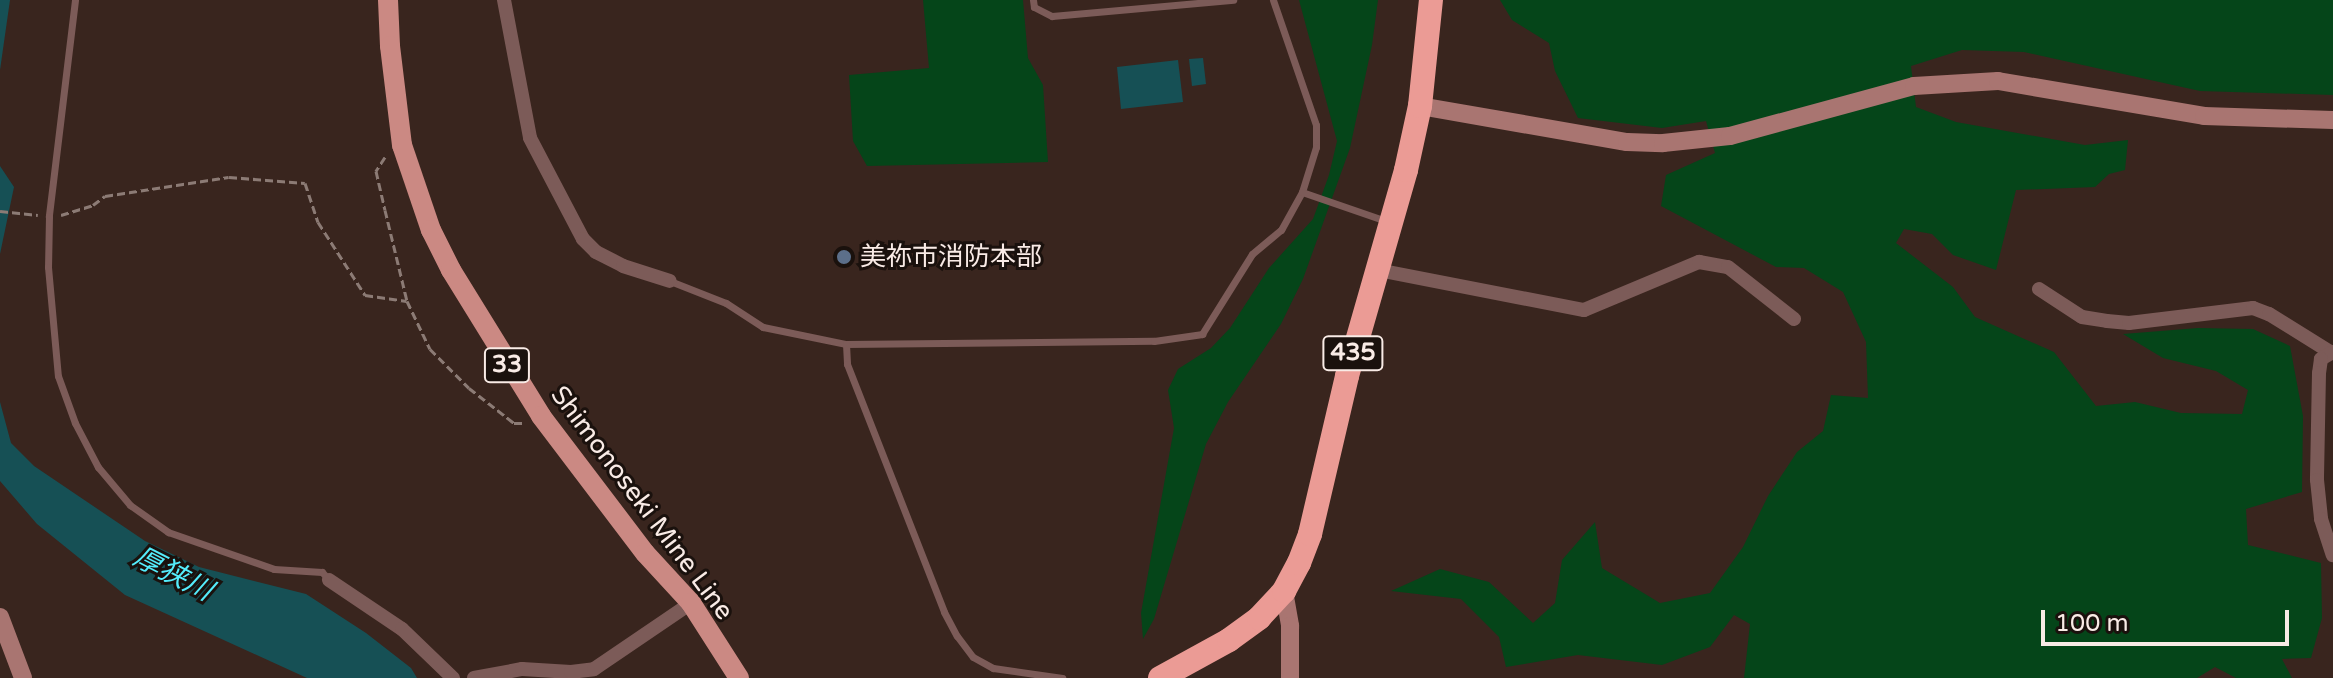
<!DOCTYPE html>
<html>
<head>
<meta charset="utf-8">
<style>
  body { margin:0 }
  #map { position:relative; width:2333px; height:678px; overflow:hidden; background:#39251e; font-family:"Varela Round","Noto Sans JP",sans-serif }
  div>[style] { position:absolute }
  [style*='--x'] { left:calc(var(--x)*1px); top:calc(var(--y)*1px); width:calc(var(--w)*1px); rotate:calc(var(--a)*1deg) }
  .green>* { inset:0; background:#054519 }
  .water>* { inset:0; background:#165055 }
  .path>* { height:3px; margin-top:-1.5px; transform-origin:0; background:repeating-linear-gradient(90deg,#8c7b75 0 8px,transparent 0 12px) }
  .lane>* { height:7px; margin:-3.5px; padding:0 3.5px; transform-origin:3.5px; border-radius:3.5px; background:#7c5b58 }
  .street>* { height:14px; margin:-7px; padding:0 7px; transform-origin:7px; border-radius:7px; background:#7c5b58 }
  .secondary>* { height:18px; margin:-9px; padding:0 9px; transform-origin:9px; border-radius:9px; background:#a97571 }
  .primary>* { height:20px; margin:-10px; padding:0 10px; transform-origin:10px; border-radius:10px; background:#cb8983 }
  .highway>* { height:24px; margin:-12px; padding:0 12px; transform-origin:12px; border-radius:12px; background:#eb9b95 }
  .dots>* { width:22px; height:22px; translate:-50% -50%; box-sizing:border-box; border:4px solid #1a110d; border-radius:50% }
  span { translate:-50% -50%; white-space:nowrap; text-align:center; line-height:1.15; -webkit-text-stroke:6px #1a110d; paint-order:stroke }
  .shield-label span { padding:2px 6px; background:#1a110d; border:2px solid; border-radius:6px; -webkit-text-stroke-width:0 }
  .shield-label { font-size:24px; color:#f9ebe6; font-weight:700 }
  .poi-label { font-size:26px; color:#f9ebe6 }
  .left { translate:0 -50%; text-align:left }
  .street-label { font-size:26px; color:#f9ebe6 }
  .water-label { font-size:28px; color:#54ecfb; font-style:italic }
  .scale { position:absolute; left:2041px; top:610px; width:248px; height:36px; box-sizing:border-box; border:4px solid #f9ebe6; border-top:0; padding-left:10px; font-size:24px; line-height:28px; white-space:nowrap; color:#f9ebe6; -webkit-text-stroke:6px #1a110d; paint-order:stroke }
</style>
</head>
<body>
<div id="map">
  <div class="green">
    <div style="clip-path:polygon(923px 0,1023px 0,1028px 58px,1043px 85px,1048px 162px,867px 166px,853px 141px,849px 75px,929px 68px)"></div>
    <div style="clip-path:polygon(1299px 0,1378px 0,1372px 45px,1350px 148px,1303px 279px,1281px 324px,1228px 402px,1206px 444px,1154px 619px,1143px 639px,1141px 613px,1174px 428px,1168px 390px,1178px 369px,1211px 348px,1230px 328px,1269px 268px,1313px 219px,1329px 175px,1337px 141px)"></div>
    <div style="clip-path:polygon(1500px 0,2333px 0,2333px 95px,2200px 91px,2024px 52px,1962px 50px,1911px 66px,1916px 107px,1956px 122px,2085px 145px,2128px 140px,2125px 170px,2109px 174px,2095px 187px,2016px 190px,1996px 270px,1953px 255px,1932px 234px,1904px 229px,1896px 243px,1953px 287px,1975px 317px,2054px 352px,2096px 406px,2135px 402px,2181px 413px,2242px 414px,2248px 390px,2216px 371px,2163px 358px,2123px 334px,2198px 328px,2253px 329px,2290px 346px,2303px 416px,2302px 492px,2246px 509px,2248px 545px,2321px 563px,2322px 618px,2311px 658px,2282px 659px,2292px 678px,2236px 678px,2215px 667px,2197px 678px,1744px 678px,1750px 624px,1734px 615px,1710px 647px,1662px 665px,1578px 655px,1506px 667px,1499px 637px,1461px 599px,1391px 591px,1440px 569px,1489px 582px,1533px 623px,1555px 603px,1562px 560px,1595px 522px,1602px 568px,1660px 603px,1710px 593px,1743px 547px,1768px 496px,1797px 452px,1823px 431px,1831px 395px,1868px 398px,1866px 342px,1843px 292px,1804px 268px,1776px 267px,1661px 206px,1666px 175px,1715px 153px,1706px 121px,1662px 128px,1578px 118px,1555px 71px,1549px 43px,1512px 20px)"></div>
  </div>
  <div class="water">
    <div style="clip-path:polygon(0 0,10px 0,0 70px)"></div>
    <div style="clip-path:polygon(1203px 58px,1206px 84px,1192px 86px,1189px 59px)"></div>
    <div style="clip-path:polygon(1178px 60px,1183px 102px,1121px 109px,1117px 67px)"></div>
    <div style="clip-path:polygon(0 166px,14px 187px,0 254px)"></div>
    <div style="clip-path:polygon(0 402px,11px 443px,34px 466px,145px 541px,199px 567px,306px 594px,366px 633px,411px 668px,417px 678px,307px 678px,125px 595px,37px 524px,0 481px)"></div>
  </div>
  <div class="path">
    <div style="--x:385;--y:157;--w:17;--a:123"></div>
    <div style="--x:376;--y:171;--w:40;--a:77"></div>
    <div style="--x:385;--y:210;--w:94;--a:76.4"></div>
    <div style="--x:407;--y:301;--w:53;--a:64.4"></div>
    <div style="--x:430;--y:349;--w:55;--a:45"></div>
    <div style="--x:469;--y:388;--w:57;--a:37.9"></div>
    <div style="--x:514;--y:423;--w:8;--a:0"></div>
    <div style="--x:0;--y:211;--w:38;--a:6"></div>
    <div style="--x:61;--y:215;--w:34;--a:-17"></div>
    <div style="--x:93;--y:205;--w:15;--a:-37"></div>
    <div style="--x:105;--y:196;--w:125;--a:-8.7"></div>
    <div style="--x:229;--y:177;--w:76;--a:4.5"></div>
    <div style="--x:305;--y:183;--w:41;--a:71.6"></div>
    <div style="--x:318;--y:222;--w:87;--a:57.2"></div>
    <div style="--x:365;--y:295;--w:42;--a:8.1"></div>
  </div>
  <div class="lane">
    <div style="--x:75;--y:0;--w:218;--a:96.9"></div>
    <div style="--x:49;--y:216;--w:51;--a:91.1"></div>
    <div style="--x:48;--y:267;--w:109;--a:84.8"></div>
    <div style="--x:58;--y:376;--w:50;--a:70.1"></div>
    <div style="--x:75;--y:423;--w:50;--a:62.4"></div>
    <div style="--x:98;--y:467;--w:50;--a:49.9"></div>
    <div style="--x:130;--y:505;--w:47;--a:35.4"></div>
    <div style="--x:168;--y:532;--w:112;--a:19.2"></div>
    <div style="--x:274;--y:569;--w:48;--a:3.6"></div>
    <div style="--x:322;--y:572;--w:11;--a:49"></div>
    <div style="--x:1033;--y:0;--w:7;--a:82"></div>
    <div style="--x:1034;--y:7;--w:20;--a:27"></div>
    <div style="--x:1052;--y:16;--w:182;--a:-5.1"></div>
    <div style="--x:1273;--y:0;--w:132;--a:71"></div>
    <div style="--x:1316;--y:125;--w:22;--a:90"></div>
    <div style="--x:1316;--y:147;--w:47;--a:107.3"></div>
    <div style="--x:670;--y:281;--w:60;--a:21.4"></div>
    <div style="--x:726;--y:303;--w:44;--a:33"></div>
    <div style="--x:763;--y:327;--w:85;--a:11.6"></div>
    <div style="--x:846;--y:344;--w:308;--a:-0.6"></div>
    <div style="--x:1154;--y:341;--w:49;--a:-8.3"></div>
    <div style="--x:1202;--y:334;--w:94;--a:-58"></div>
    <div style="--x:1252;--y:254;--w:38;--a:-40"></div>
    <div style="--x:1281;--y:230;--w:43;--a:-61.1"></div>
    <div style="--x:1302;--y:192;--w:89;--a:19"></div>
    <div style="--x:846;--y:344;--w:20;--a:87"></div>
    <div style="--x:847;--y:364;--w:266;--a:68.6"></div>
    <div style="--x:944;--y:612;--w:27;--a:62"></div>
    <div style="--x:957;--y:636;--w:26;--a:53"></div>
    <div style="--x:973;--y:657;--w:23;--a:29"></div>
    <div style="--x:993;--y:668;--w:70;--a:8.2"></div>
  </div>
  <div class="street">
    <div style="--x:504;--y:0;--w:140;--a:79.3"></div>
    <div style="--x:530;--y:138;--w:114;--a:62.3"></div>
    <div style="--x:583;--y:239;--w:18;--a:45"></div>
    <div style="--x:596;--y:252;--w:30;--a:27"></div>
    <div style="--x:623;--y:266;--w:49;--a:17.7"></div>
    <div style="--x:1378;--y:270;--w:210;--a:11"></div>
    <div style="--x:1584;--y:310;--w:125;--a:-22.7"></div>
    <div style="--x:1699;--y:262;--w:29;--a:10"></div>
    <div style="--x:1728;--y:267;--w:84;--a:38.2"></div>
    <div style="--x:2039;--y:289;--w:51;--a:33.1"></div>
    <div style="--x:2082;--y:317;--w:25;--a:9"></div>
    <div style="--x:2107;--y:321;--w:22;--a:5"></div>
    <div style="--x:2129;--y:323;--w:125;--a:-6.9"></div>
    <div style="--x:2253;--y:308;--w:17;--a:21"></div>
    <div style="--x:2269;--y:314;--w:72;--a:31.9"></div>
    <div style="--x:2333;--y:352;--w:14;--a:150"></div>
    <div style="--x:2321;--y:359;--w:14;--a:98"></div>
    <div style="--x:2319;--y:373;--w:107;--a:91.1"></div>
    <div style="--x:2317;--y:480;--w:39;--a:84"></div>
    <div style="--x:2321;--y:519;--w:38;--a:72"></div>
    <div style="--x:329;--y:580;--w:88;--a:33.9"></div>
    <div style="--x:402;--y:629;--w:71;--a:43.9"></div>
    <div style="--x:474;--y:678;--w:49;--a:-10.6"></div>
    <div style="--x:522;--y:669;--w:49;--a:3.5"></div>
    <div style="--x:571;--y:672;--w:23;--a:-7"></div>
    <div style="--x:594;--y:669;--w:117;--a:-34.2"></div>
  </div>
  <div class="secondary">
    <div style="--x:1420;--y:106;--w:210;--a:9.9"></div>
    <div style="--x:1627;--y:142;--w:36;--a:2"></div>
    <div style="--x:1663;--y:143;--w:67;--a:-6"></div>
    <div style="--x:1730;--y:136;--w:191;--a:-15.2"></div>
    <div style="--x:1914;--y:86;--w:84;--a:-3.4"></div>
    <div style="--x:1998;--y:81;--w:209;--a:9.6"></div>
    <div style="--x:2204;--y:116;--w:129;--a:1.8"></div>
    <div style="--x:1284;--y:591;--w:36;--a:80"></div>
    <div style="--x:1290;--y:626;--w:52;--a:90"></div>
    <div style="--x:0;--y:617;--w:65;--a:69.3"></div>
  </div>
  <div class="primary">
    <div style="--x:388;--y:0;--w:46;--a:87.5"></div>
    <div style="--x:390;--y:46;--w:100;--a:83.1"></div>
    <div style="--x:402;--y:145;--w:90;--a:71.2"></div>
    <div style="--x:431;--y:230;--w:45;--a:63.4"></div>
    <div style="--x:451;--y:270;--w:172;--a:58.3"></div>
    <div style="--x:541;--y:416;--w:172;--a:52.8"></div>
    <div style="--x:645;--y:553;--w:68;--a:47.4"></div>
    <div style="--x:691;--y:603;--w:89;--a:57.4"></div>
  </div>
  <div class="highway">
    <div style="--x:1160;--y:678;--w:79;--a:-28.8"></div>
    <div style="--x:1229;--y:640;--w:37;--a:-36"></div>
    <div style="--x:1259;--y:618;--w:37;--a:-47"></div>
    <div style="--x:1284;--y:591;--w:32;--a:-62"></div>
    <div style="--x:1299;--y:563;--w:31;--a:-69"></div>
    <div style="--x:1310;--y:534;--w:162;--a:-76.8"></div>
    <div style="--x:1347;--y:376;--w:214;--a:-74"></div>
    <div style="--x:1406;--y:170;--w:66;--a:-77.7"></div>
    <div style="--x:1420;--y:106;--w:107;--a:-84.1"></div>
  </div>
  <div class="dots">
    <div style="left:844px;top:257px;background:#5c6f8a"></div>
  </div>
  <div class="shield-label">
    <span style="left:1353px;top:353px">435</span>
    <span style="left:507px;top:365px">33</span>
  </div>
  <div class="poi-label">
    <span class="left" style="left:860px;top:257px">美祢市消防本部</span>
  </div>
  <div class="street-label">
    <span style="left:642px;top:503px;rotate:53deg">Shimonoseki Mine Line</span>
  </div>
  <div class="water-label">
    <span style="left:173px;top:574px;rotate:27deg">厚狭川</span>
  </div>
  <div class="scale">100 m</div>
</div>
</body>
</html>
